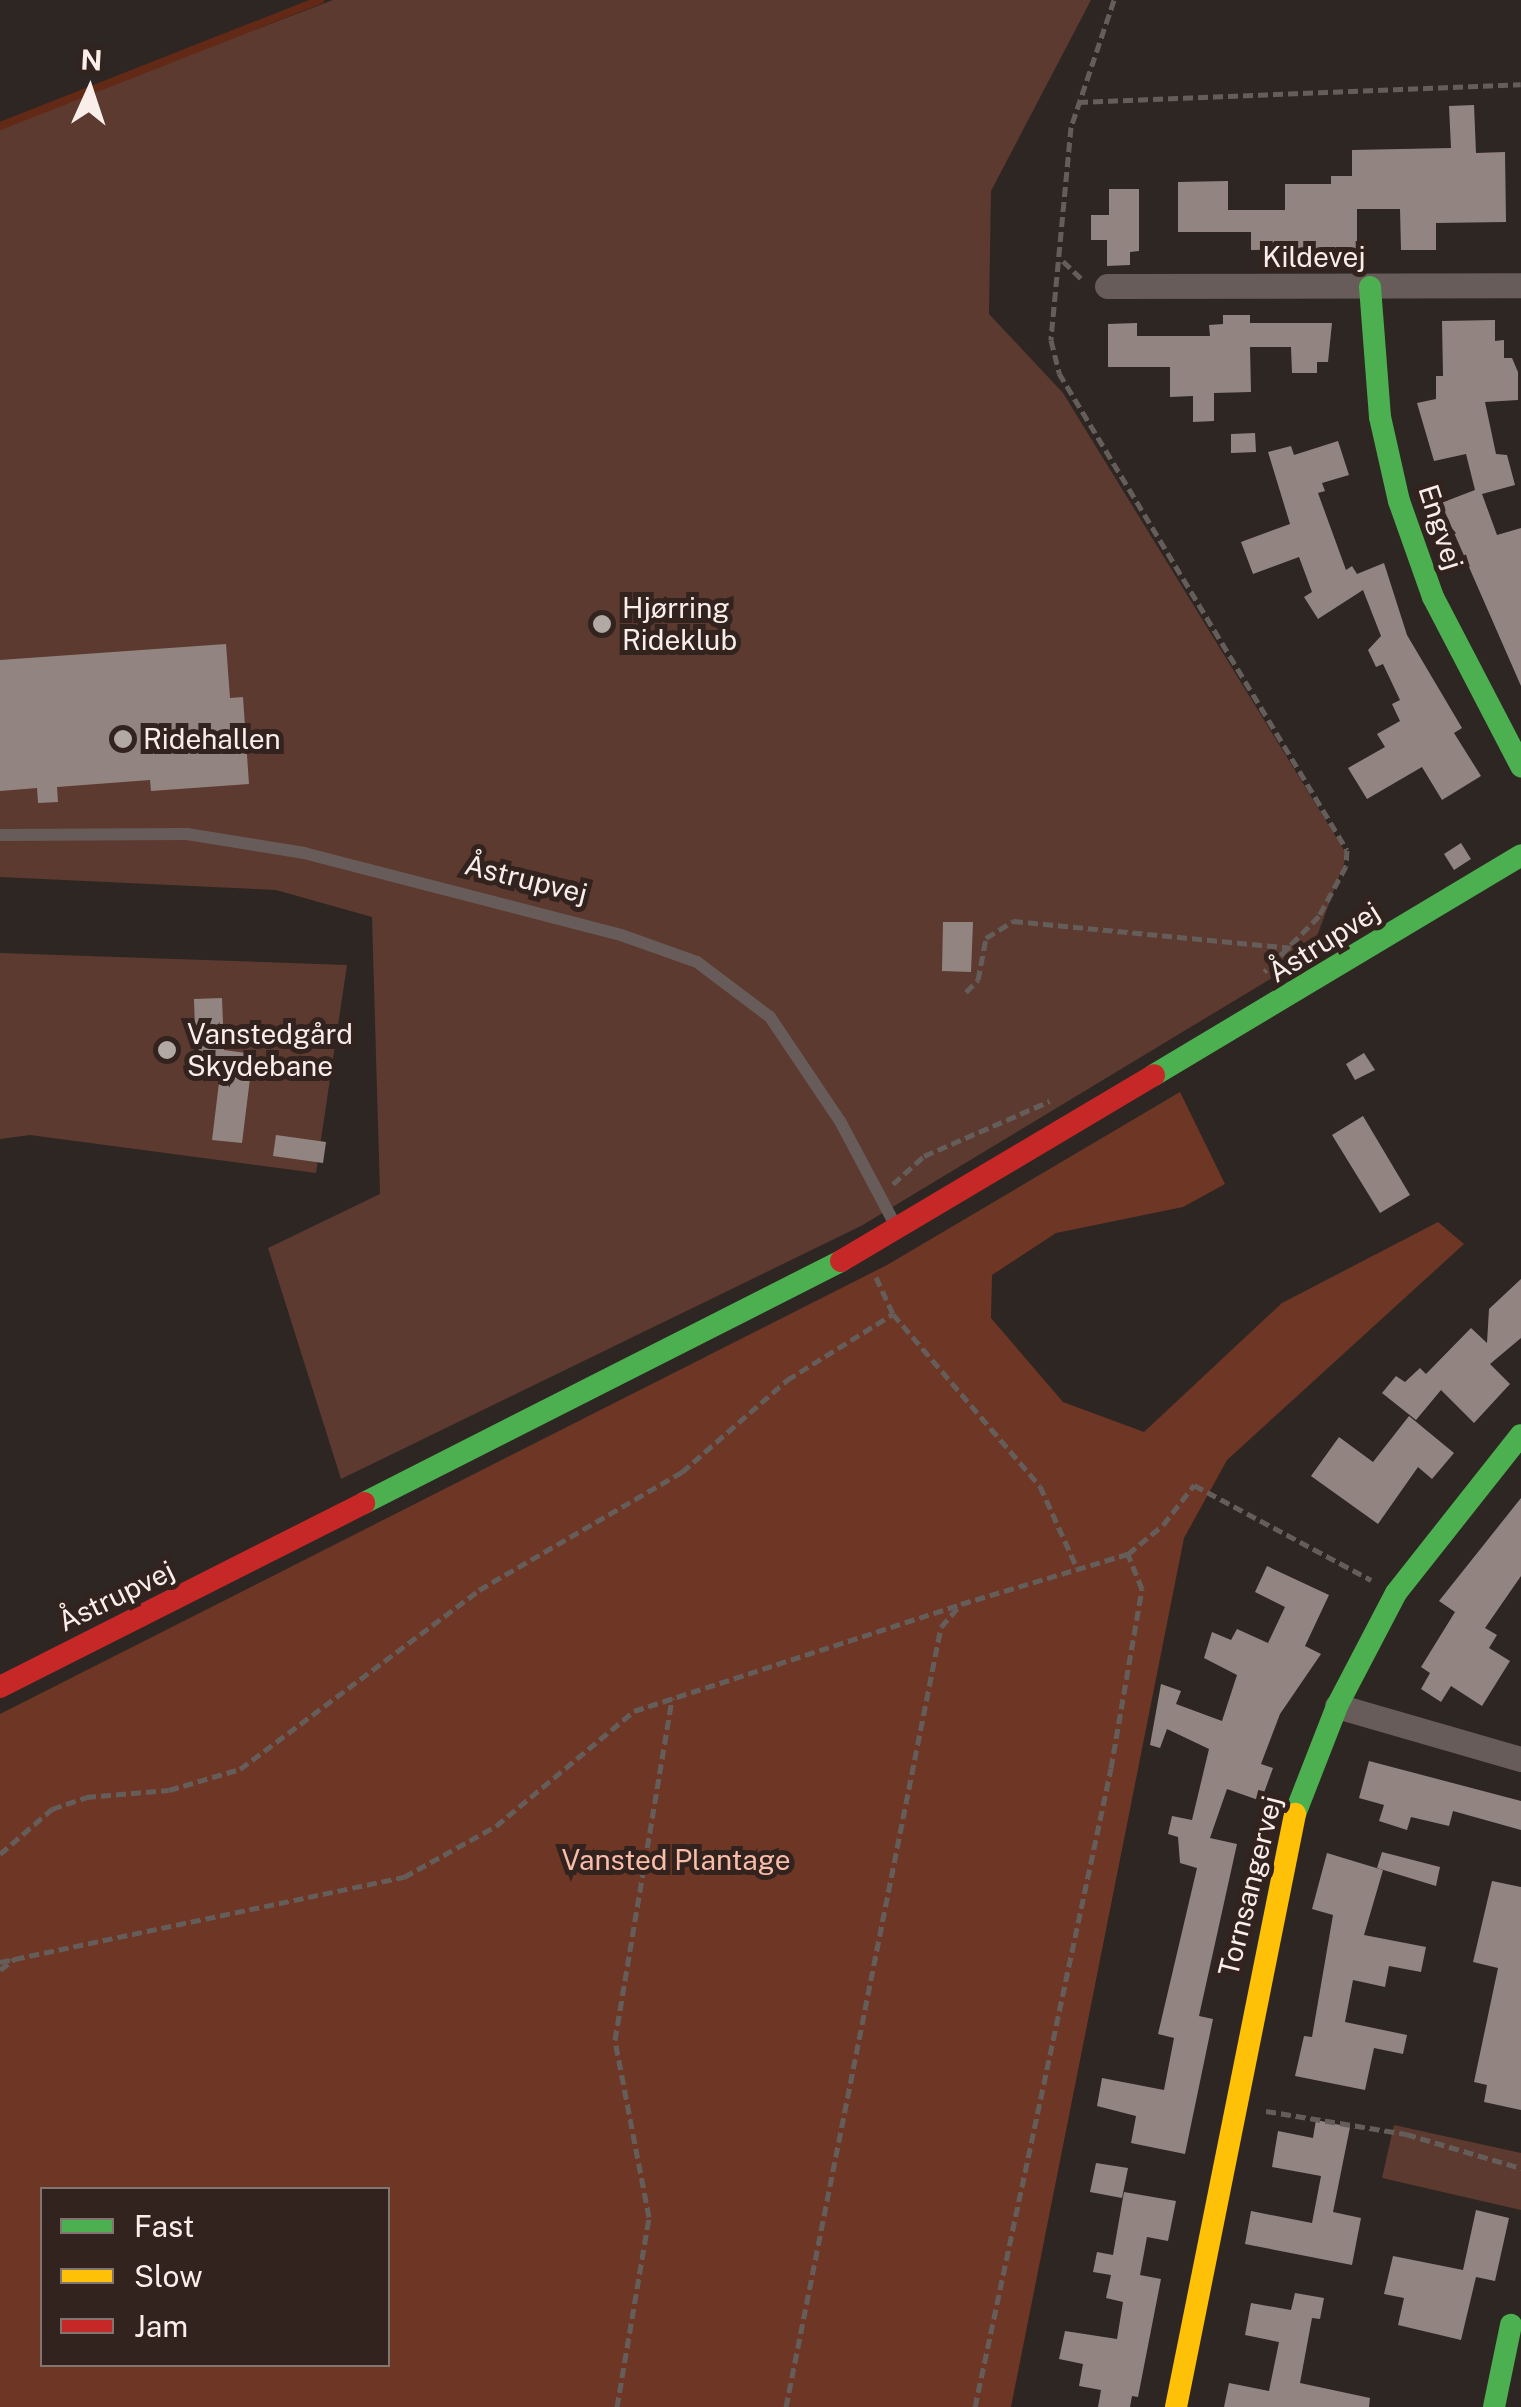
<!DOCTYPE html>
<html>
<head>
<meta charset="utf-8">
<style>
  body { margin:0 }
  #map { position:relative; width:1521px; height:2407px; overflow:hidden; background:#2e2623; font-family:"Public Sans",sans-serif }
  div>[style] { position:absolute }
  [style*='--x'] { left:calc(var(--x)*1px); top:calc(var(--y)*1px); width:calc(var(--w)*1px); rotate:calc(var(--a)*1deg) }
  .green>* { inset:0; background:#5d3a2f }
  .forest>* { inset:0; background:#6e3624 }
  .stream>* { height:8px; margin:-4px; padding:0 4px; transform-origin:4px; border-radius:4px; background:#622916 }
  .building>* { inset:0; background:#928581 }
  .path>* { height:5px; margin-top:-2.5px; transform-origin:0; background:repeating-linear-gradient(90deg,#655d5a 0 10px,transparent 0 15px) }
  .lane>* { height:12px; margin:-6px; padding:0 6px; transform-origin:6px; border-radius:6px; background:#675c59 }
  .street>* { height:25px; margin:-12.5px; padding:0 12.5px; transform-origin:12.5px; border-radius:12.5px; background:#675c59 }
  .fast>* { height:22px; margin:-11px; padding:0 11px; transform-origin:11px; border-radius:11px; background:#4caf50 }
  .slow>* { height:22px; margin:-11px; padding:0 11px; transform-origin:11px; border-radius:11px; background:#ffc107 }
  .jam>* { height:22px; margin:-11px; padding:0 11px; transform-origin:11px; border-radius:11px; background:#c62828 }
  .dots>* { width:28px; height:28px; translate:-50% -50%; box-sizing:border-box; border:5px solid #33231e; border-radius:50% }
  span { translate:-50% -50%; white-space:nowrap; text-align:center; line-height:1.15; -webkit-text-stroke:10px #33231e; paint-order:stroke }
  .street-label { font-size:28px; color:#f9eeea }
  .poi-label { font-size:28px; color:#f9eeea }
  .left { translate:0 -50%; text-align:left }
  .park-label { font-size:28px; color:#fabdaa }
  .legend { position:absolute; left:40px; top:2187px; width:350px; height:180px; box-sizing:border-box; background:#33231e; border:2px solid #827470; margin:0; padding:12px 18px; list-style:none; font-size:30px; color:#f9eeea }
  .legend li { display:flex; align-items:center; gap:20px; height:50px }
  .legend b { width:50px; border:2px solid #827470 }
  .north { position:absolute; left:40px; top:40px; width:100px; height:100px; -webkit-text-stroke:8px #33231e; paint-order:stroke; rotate:3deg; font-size:28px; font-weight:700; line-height:40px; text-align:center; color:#f9eeea }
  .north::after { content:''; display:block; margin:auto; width:35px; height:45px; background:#f9eeea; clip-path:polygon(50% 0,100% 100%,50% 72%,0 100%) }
</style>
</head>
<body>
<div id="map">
  <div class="green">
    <div style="clip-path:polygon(333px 0,1091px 0,991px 191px,989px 314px,1063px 393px,1347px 855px,1310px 955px,861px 1226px,341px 1479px,268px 1248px,380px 1194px,372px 917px,276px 890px,0 877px,0 127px)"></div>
    <div style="clip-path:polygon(0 953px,347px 965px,316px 1173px,30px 1135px,0 1139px)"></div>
    <div style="clip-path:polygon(1394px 2125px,1521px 2153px,1521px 2210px,1382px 2178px)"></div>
  </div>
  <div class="forest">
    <div style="clip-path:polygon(evenodd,1180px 1092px,1225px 1184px,1183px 1207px,1056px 1233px,992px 1275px,991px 1318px,1063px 1402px,1144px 1432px,1282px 1303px,1438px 1222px,1464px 1244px,1227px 1460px,1184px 1538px,1011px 2407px,0 2407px,0 1714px,887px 1265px,1180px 1092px,42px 2190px,388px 2190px,388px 2364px,42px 2364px,42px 2190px)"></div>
  </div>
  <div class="stream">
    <div style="--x:0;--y:126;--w:344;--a:-21.5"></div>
  </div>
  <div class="building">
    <div style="clip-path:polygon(1474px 105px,1476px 153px,1505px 152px,1506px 222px,1436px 223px,1436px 250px,1401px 250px,1400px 209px,1357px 209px,1357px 249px,1251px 250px,1251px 232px,1178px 232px,1178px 182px,1228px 181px,1228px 210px,1285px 210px,1285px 184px,1331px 184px,1331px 176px,1352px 176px,1352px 150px,1451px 148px,1449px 106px)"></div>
    <div style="clip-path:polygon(1109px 189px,1139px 189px,1139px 251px,1130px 252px,1130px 265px,1107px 266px,1107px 240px,1091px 240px,1091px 215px,1109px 215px)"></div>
    <div style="clip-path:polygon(1223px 315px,1250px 315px,1250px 323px,1332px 323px,1328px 362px,1317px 362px,1317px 373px,1292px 373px,1291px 347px,1250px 347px,1251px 392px,1214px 393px,1214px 421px,1193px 422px,1193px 396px,1170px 397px,1170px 367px,1108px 367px,1108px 324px,1137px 323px,1137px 336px,1210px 336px,1209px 325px,1223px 324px)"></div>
    <div style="clip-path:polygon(1495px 320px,1495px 341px,1504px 340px,1504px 358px,1512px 358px,1518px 372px,1518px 400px,1485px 402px,1496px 454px,1507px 455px,1515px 485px,1482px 494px,1497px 535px,1521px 528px,1521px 686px,1441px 503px,1475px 490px,1466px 454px,1434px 461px,1417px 403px,1436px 399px,1436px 376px,1443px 376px,1442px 321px)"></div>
    <div style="clip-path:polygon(1255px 433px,1256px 452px,1231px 453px,1231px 434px)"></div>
    <div style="clip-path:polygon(1338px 441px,1349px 475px,1322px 483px,1325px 491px,1318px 493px,1346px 570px,1352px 566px,1357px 574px,1384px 563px,1407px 635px,1462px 728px,1454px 733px,1481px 776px,1442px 800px,1422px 767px,1367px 799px,1348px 768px,1385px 747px,1377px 734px,1400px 721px,1392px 704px,1400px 700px,1383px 664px,1376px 667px,1368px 650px,1381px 636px,1363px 590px,1318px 619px,1304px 597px,1312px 592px,1299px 557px,1253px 574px,1241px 542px,1290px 524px,1268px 452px,1291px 446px,1294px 455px)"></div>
    <div style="clip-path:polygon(226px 644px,230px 698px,243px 697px,249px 784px,151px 791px,150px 780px,57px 787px,58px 802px,38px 803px,37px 788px,0 791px,0 660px)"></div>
    <div style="clip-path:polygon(1461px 843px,1471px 859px,1454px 870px,1444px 854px)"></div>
    <div style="clip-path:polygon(943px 922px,973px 922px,971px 972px,942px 971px)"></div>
    <div style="clip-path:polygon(222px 998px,224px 1050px,253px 1054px,242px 1143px,212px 1140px,222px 1058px,196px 1059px,194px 999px)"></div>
    <div style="clip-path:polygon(1364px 1053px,1375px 1070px,1355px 1080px,1346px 1064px)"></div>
    <div style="clip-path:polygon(1363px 1116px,1410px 1195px,1380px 1213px,1332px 1135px)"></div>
    <div style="clip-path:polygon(276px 1135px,326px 1142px,323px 1163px,273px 1156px)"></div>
    <div style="clip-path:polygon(1521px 1279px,1521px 1338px,1490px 1364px,1510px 1384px,1474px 1423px,1441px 1390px,1416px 1420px,1382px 1393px,1396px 1376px,1405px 1382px,1420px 1368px,1426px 1374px,1471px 1328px,1487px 1343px,1489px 1309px)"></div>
    <div style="clip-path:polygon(1409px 1416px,1454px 1453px,1432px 1479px,1418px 1467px,1378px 1524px,1311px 1476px,1339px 1437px,1373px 1462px)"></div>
    <div style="clip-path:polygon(1521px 1498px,1521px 1576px,1485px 1628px,1497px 1635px,1489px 1648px,1510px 1661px,1482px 1706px,1451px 1686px,1441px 1702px,1421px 1689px,1430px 1673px,1421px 1667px,1455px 1612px,1439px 1601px)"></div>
    <div style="clip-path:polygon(1267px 1566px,1329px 1595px,1305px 1646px,1321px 1654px,1280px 1714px,1261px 1764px,1273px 1768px,1261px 1801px,1227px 1789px,1210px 1838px,1237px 1844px,1199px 2016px,1213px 2019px,1185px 2154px,1131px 2143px,1136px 2116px,1097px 2106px,1102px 2078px,1164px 2090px,1174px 2038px,1158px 2034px,1197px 1868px,1180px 1863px,1178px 1837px,1168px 1834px,1172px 1816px,1192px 1820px,1209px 1749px,1167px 1729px,1160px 1748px,1150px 1745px,1161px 1684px,1181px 1691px,1176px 1704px,1222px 1721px,1237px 1675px,1204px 1658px,1212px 1632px,1231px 1640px,1237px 1629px,1268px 1643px,1285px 1607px,1255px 1592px)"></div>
    <div style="clip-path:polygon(1369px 1761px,1521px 1801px,1521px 1830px,1453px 1811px,1449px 1826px,1411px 1817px,1407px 1830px,1379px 1821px,1384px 1805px,1359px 1798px)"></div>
    <div style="clip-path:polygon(1382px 1852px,1440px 1867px,1436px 1886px,1377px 1868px)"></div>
    <div style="clip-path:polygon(1327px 1853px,1383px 1870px,1364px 1935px,1426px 1947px,1421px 1972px,1389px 1966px,1385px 1987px,1353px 1980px,1345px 2022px,1407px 2035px,1403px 2054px,1374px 2048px,1365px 2090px,1295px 2076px,1304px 2036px,1312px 2037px,1333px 1915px,1312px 1909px)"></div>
    <div style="clip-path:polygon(1492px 1881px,1521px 1887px,1521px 2110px,1484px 2102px,1487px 2085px,1474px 2082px,1498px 1968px,1473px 1962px)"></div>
    <div style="clip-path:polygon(1316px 2120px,1350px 2127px,1333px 2212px,1361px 2218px,1352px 2265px,1245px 2244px,1251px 2211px,1312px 2223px,1321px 2176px,1272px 2167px,1278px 2131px,1313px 2138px)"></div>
    <div style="clip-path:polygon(1096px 2163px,1128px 2168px,1122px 2198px,1090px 2192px)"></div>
    <div style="clip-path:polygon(1124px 2192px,1176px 2201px,1168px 2241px,1147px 2237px,1140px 2275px,1161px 2279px,1138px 2397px,1132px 2396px,1130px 2407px,1098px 2407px,1101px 2390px,1079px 2386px,1083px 2364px,1059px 2359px,1065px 2331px,1117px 2339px,1123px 2302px,1106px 2298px,1111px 2275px,1093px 2272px,1097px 2252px,1113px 2255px)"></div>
    <div style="clip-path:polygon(1476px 2210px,1509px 2218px,1495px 2281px,1476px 2277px,1461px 2340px,1398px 2325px,1404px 2298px,1384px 2294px,1393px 2256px,1463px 2270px)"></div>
    <div style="clip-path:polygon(1295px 2293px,1324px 2298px,1320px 2319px,1312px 2318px,1300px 2383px,1370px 2398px,1369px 2407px,1224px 2407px,1229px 2383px,1269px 2391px,1279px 2342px,1245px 2335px,1251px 2303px,1291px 2310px)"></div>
  </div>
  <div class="path">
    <div style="--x:1114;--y:0;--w:134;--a:108.7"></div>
    <div style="--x:1071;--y:127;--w:214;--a:95.4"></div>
    <div style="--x:1051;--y:340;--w:34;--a:76"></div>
    <div style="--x:1059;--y:373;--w:557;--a:58.88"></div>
    <div style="--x:1347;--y:850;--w:16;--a:94"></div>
    <div style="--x:1346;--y:866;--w:57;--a:118.4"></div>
    <div style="--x:1319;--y:916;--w:78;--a:134.5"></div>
    <div style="--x:1078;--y:102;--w:443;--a:-2.3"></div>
    <div style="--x:1063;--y:261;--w:29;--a:44"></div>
    <div style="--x:966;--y:992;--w:17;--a:-45"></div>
    <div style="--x:978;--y:980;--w:43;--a:-79.2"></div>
    <div style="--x:986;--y:938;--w:32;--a:-32"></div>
    <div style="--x:1013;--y:921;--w:279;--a:5.5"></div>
    <div style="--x:893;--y:1184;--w:42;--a:-42.1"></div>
    <div style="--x:924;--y:1156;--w:137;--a:-23.6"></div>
    <div style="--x:876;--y:1277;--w:41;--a:65.3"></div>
    <div style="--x:893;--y:1314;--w:226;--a:49.5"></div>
    <div style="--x:1040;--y:1486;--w:90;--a:65.7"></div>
    <div style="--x:0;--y:1854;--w:69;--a:-40.9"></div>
    <div style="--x:52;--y:1809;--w:36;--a:-19"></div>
    <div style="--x:86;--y:1797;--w:83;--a:-4.8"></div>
    <div style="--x:169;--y:1790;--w:74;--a:-16.5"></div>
    <div style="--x:240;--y:1769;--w:299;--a:-36.8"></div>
    <div style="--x:479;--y:1590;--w:235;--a:-30.2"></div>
    <div style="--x:682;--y:1472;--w:140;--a:-41.2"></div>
    <div style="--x:787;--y:1380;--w:125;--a:-31.9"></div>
    <div style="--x:0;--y:1962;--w:413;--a:-11.9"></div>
    <div style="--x:404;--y:1877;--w:105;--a:-29"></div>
    <div style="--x:496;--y:1826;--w:180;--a:-39.8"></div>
    <div style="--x:634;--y:1711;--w:341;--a:-18.1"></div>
    <div style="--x:0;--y:1970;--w:20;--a:-37"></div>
    <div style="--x:1266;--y:2111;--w:142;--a:9.3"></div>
    <div style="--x:1406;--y:2134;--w:120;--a:16.5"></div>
    <div style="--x:617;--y:2407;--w:193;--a:-80.4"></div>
    <div style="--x:649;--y:2217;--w:180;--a:-100.9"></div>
    <div style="--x:615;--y:2040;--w:347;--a:-80.5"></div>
    <div style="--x:786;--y:2407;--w:795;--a:-78.76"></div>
    <div style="--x:941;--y:1627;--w:30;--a:-49"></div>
    <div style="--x:961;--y:1604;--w:174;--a:-16.7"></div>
    <div style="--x:1128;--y:1554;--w:45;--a:-39.6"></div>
    <div style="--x:1163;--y:1525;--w:51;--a:-52.2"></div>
    <div style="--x:1194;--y:1485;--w:201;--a:28.2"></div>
    <div style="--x:975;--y:2407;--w:653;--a:-77.98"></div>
    <div style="--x:1111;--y:1768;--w:182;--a:-80.2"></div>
    <div style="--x:1142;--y:1589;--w:38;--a:-112"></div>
  </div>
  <div class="lane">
    <div style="--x:0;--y:835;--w:187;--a:-0.3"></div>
    <div style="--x:187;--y:834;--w:119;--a:9.2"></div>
    <div style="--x:304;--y:853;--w:327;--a:14.5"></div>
    <div style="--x:621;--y:935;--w:81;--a:19.6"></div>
    <div style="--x:697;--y:962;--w:91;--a:37"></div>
    <div style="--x:770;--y:1017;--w:125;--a:56.1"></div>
    <div style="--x:840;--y:1121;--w:121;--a:62"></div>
  </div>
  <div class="street">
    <div style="--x:1107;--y:286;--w:414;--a:-0.1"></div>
    <div style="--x:1337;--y:1706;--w:191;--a:16.1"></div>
  </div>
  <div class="fast">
    <div style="--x:1370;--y:287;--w:130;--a:85.6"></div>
    <div style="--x:1380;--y:417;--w:86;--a:77.3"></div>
    <div style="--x:1399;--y:501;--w:102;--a:70.5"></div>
    <div style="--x:1433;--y:597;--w:191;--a:62.5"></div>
    <div style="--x:1154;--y:1075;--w:428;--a:-30.9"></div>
    <div style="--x:364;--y:1503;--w:535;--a:-26.9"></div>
    <div style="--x:1295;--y:1814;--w:116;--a:-68.7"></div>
    <div style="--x:1337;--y:1706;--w:127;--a:-62.4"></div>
    <div style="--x:1396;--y:1593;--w:201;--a:-51.7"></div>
    <div style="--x:1494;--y:2407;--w:84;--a:-78.3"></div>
  </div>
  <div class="slow">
    <div style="--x:1176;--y:2407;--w:605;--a:-78.65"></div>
  </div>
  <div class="jam">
    <div style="--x:841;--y:1261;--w:364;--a:-30.7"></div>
    <div style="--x:0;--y:1687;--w:408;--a:-26.8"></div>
  </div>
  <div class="dots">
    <div style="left:602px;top:624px;background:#b2a8a4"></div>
    <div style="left:123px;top:739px;background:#b2a8a4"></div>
    <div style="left:167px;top:1050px;background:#b2a8a4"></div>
  </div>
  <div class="street-label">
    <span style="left:1314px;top:257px">Kildevej</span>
    <span style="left:1441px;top:527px;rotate:72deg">Engvej</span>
    <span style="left:526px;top:879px;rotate:14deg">Åstrupvej</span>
    <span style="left:1324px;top:942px;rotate:-32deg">Åstrupvej</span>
    <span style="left:116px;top:1596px;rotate:-26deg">Åstrupvej</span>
    <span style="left:1250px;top:1886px;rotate:-76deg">Tornsangervej</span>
  </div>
  <div class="poi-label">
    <span class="left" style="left:622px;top:624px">Hjørring<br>Rideklub</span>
    <span class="left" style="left:143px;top:739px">Ridehallen</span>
    <span class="left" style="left:187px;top:1050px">Vanstedgård<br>Skydebane</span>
  </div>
  <div class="park-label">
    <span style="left:676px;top:1860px">Vansted Plantage</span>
  </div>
  <ul class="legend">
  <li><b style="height:12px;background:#4caf50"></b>Fast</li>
  <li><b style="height:12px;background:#ffc107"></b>Slow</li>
  <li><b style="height:12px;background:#c62828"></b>Jam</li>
  </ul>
  <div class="north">N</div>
</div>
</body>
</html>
